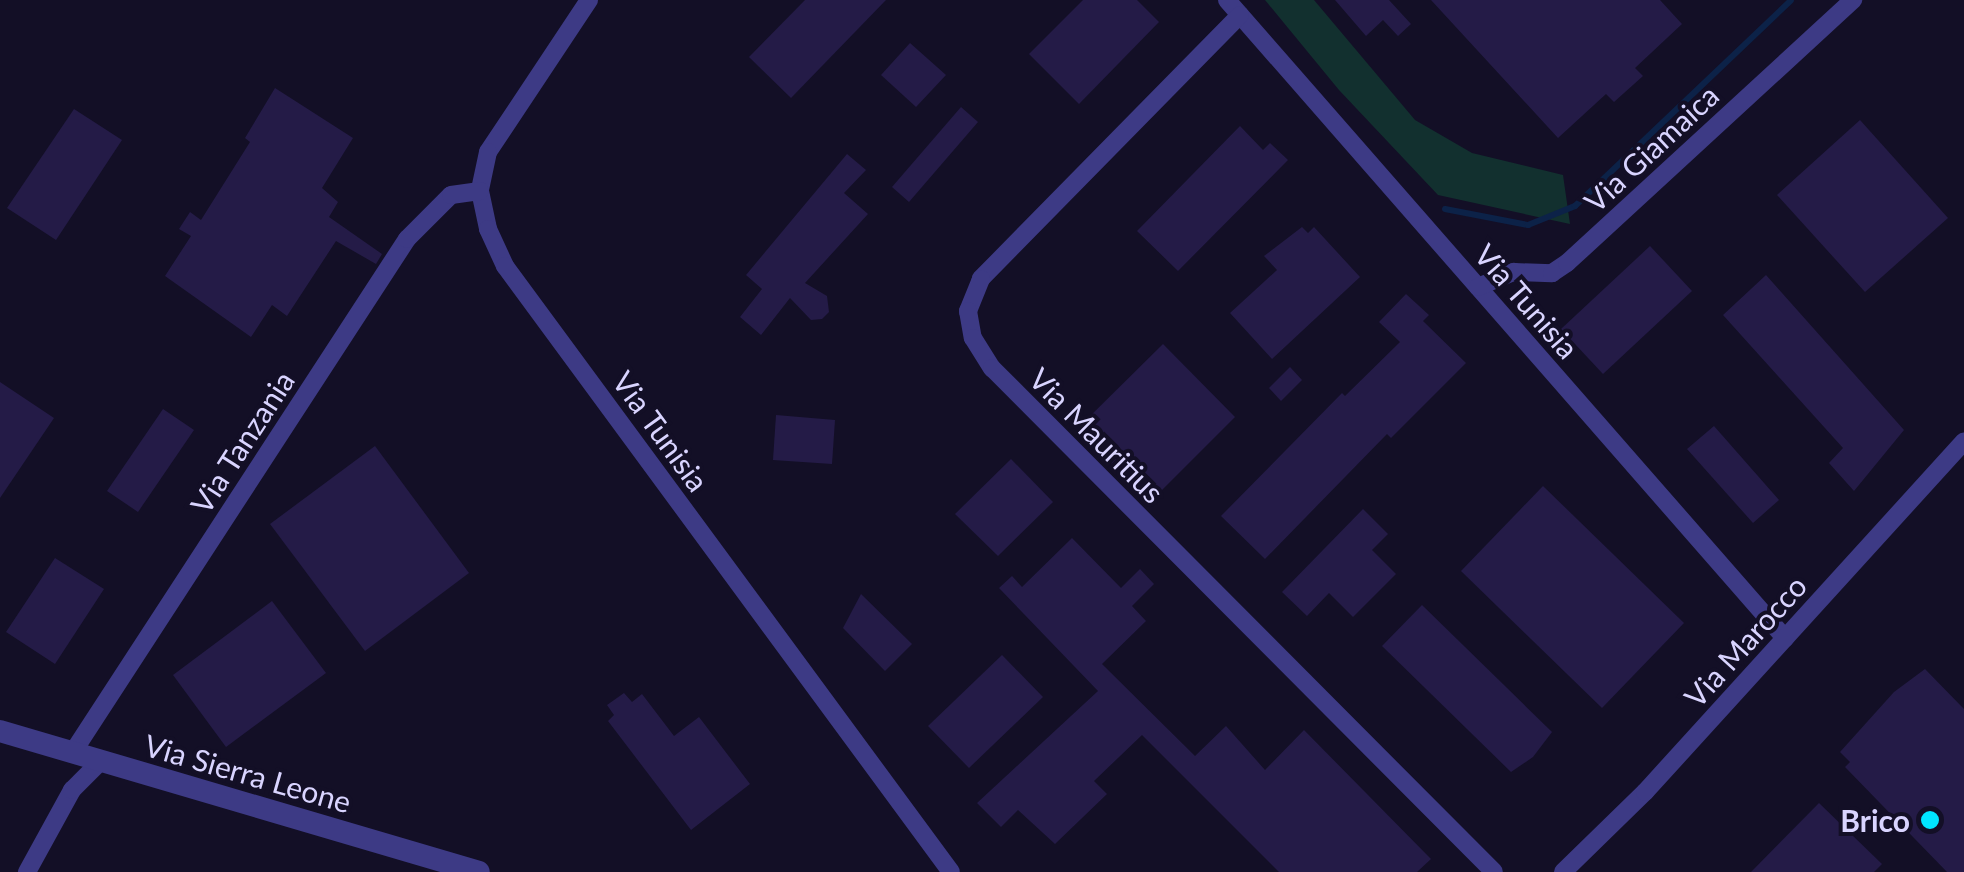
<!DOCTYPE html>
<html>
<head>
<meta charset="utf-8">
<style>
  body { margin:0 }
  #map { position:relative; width:1964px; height:872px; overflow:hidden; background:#130f26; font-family:Lato,sans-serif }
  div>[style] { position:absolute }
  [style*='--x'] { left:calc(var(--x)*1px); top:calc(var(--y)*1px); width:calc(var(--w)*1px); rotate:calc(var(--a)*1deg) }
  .green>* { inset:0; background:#12302f }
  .stream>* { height:6px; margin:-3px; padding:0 3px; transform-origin:3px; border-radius:3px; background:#0c2248 }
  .building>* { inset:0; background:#241b47 }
  .minor>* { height:18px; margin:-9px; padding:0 9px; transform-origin:9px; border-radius:9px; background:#3d3a85 }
  .tertiary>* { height:22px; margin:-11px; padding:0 11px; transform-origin:11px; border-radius:11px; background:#3d3a85 }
  .dots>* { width:28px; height:28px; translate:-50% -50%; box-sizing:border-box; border:5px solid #130f26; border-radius:50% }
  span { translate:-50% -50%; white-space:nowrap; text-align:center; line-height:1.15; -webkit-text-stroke:8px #130f26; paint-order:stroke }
  .street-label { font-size:30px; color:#d9d4ff }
  .poi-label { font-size:30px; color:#d9d4ff; font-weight:700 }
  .right { translate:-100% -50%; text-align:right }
</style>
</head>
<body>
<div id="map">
  <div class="green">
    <div style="clip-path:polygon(1265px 0,1314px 0,1415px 120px,1472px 153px,1563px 175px,1570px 224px,1438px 195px,1339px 90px)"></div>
  </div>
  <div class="stream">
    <div style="--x:1445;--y:209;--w:85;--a:10.9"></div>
    <div style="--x:1528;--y:225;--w:51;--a:-22"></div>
    <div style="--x:1575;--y:206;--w:298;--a:-43.6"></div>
  </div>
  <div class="building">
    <div style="clip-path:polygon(805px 0,886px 0,791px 98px,749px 57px)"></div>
    <div style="clip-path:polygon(1083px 0,1137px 0,1159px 22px,1079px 104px,1029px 54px)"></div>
    <div style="clip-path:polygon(1335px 0,1389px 0,1411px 24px,1398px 36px,1383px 20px,1366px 36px)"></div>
    <div style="clip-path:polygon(1431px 0,1660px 0,1682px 24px,1635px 68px,1643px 76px,1614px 102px,1606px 94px,1558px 138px)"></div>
    <div style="clip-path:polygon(910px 43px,946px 75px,916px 107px,881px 75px)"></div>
    <div style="clip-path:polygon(275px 88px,353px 138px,322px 188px,338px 202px,329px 217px,382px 254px,376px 264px,336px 241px,287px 316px,272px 305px,251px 337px,165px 276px,191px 236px,179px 229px,190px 212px,201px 220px,250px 142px,245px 138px)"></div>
    <div style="clip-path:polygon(961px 107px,978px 122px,909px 202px,892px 187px)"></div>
    <div style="clip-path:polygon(74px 109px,122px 140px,56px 240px,7px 208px)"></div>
    <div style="clip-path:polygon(1860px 120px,1948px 218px,1865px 292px,1777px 195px)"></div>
    <div style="clip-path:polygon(1240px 126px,1263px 150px,1270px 143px,1288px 160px,1178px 271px,1137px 231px)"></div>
    <div style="clip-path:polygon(847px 154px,866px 170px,844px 193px,868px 214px,805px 283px,827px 296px,829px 312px,822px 319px,811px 320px,790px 298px,761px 335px,740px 317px,762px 289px,746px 275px)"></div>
    <div style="clip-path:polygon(1302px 227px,1308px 233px,1314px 227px,1360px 277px,1272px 359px,1230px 313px,1277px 270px,1264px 256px)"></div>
    <div style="clip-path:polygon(1650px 246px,1692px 291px,1603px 374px,1561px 329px)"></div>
    <div style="clip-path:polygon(1766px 275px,1904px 430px,1854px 491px,1829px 463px,1843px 448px,1723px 315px)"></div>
    <div style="clip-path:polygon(1406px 294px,1429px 315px,1423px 321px,1466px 363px,1391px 438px,1387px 434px,1265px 559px,1221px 516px,1342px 393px,1345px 396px,1400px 342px,1379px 322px)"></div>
    <div style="clip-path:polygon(1163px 344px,1235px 417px,1150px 502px,1077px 429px)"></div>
    <div style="clip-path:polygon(1290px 367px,1302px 380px,1281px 401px,1269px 388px)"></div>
    <div style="clip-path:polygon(0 382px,54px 418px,0 498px)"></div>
    <div style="clip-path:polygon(163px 409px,194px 430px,138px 512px,107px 491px)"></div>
    <div style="clip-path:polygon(776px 415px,835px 420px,832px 464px,773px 460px)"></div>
    <div style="clip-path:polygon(1714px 426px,1779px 500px,1753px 523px,1687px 449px)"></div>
    <div style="clip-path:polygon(375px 446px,469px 573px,365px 651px,270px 524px)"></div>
    <div style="clip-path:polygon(1011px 459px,1053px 502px,998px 556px,955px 514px)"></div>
    <div style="clip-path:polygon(1543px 486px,1684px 623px,1602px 708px,1461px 571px)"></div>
    <div style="clip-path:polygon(1363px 509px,1388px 534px,1372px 550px,1396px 574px,1353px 617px,1329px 593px,1307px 616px,1282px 592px)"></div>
    <div style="clip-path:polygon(1072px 538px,1121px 588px,1140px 569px,1154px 584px,1132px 606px,1146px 621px,1102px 664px,1195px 756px,1226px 726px,1265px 770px,1304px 730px,1431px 859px,1417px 872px,1279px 872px,1142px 735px,1094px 781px,1107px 794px,1055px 844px,1018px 810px,1001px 827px,977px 803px,1098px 691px,999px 588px,1012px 576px,1022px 587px)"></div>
    <div style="clip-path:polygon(55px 558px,104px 589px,55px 664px,6px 632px)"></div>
    <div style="clip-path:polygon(861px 594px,912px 644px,885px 671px,843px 628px)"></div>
    <div style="clip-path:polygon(272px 601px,326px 673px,226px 747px,173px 675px)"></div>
    <div style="clip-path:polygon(1422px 605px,1552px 732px,1533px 757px,1511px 772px,1382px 646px)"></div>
    <div style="clip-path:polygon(1002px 655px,1043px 697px,969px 768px,928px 726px)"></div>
    <div style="clip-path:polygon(1925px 669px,1964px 709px,1964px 872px,1947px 872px,1845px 767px,1850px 762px,1840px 752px,1894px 692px)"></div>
    <div style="clip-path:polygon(624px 693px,632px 702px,642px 694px,674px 736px,699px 717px,750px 784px,691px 830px,608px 721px,614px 715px,607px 705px)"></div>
    <div style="clip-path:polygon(1819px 803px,1882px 864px,1874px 872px,1751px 872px)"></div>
  </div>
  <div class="minor">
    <div style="--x:589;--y:0;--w:182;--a:123.6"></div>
    <div style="--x:488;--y:152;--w:40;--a:102"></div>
    <div style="--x:480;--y:191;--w:39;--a:78"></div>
    <div style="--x:488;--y:229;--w:41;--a:65.3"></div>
    <div style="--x:505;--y:266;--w:752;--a:53.65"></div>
    <div style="--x:1227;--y:0;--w:848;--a:48.83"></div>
    <div style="--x:1240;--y:15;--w:370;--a:134.5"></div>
    <div style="--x:981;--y:279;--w:35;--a:112"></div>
    <div style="--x:968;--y:311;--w:27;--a:80"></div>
    <div style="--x:973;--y:338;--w:36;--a:58"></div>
    <div style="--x:992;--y:368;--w:711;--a:45.11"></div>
    <div style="--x:1478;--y:287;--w:39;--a:-23"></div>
    <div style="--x:1514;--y:272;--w:38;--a:2"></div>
    <div style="--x:1552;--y:273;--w:18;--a:-34"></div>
    <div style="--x:1567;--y:263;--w:389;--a:-42.6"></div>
    <div style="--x:73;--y:752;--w:612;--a:-56.93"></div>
    <div style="--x:407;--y:239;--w:62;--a:-45"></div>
    <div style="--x:451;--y:195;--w:29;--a:-8"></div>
    <div style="--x:27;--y:872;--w:94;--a:-61.2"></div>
    <div style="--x:72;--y:790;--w:41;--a:-45"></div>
    <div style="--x:1563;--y:872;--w:115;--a:-44.3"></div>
    <div style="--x:1645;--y:792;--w:474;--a:-47.7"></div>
  </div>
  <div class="tertiary">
    <div style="--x:0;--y:731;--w:499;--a:16.4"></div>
  </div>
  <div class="dots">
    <div style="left:1930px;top:820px;background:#00e5ff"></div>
  </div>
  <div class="street-label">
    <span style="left:1651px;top:148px;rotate:-43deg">Via Giamaica</span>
    <span style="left:1527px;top:301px;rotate:49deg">Via Tunisia</span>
    <span style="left:661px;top:431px;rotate:54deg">Via Tunisia</span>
    <span style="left:1097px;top:435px;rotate:45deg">Via Mauritius</span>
    <span style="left:242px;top:442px;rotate:-57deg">Via Tanzania</span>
    <span style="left:1745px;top:641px;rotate:-48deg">Via Marocco</span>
    <span style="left:248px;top:773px;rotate:16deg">Via Sierra Leone</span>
  </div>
  <div class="poi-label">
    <span class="right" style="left:1910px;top:820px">Brico</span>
  </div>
</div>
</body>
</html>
